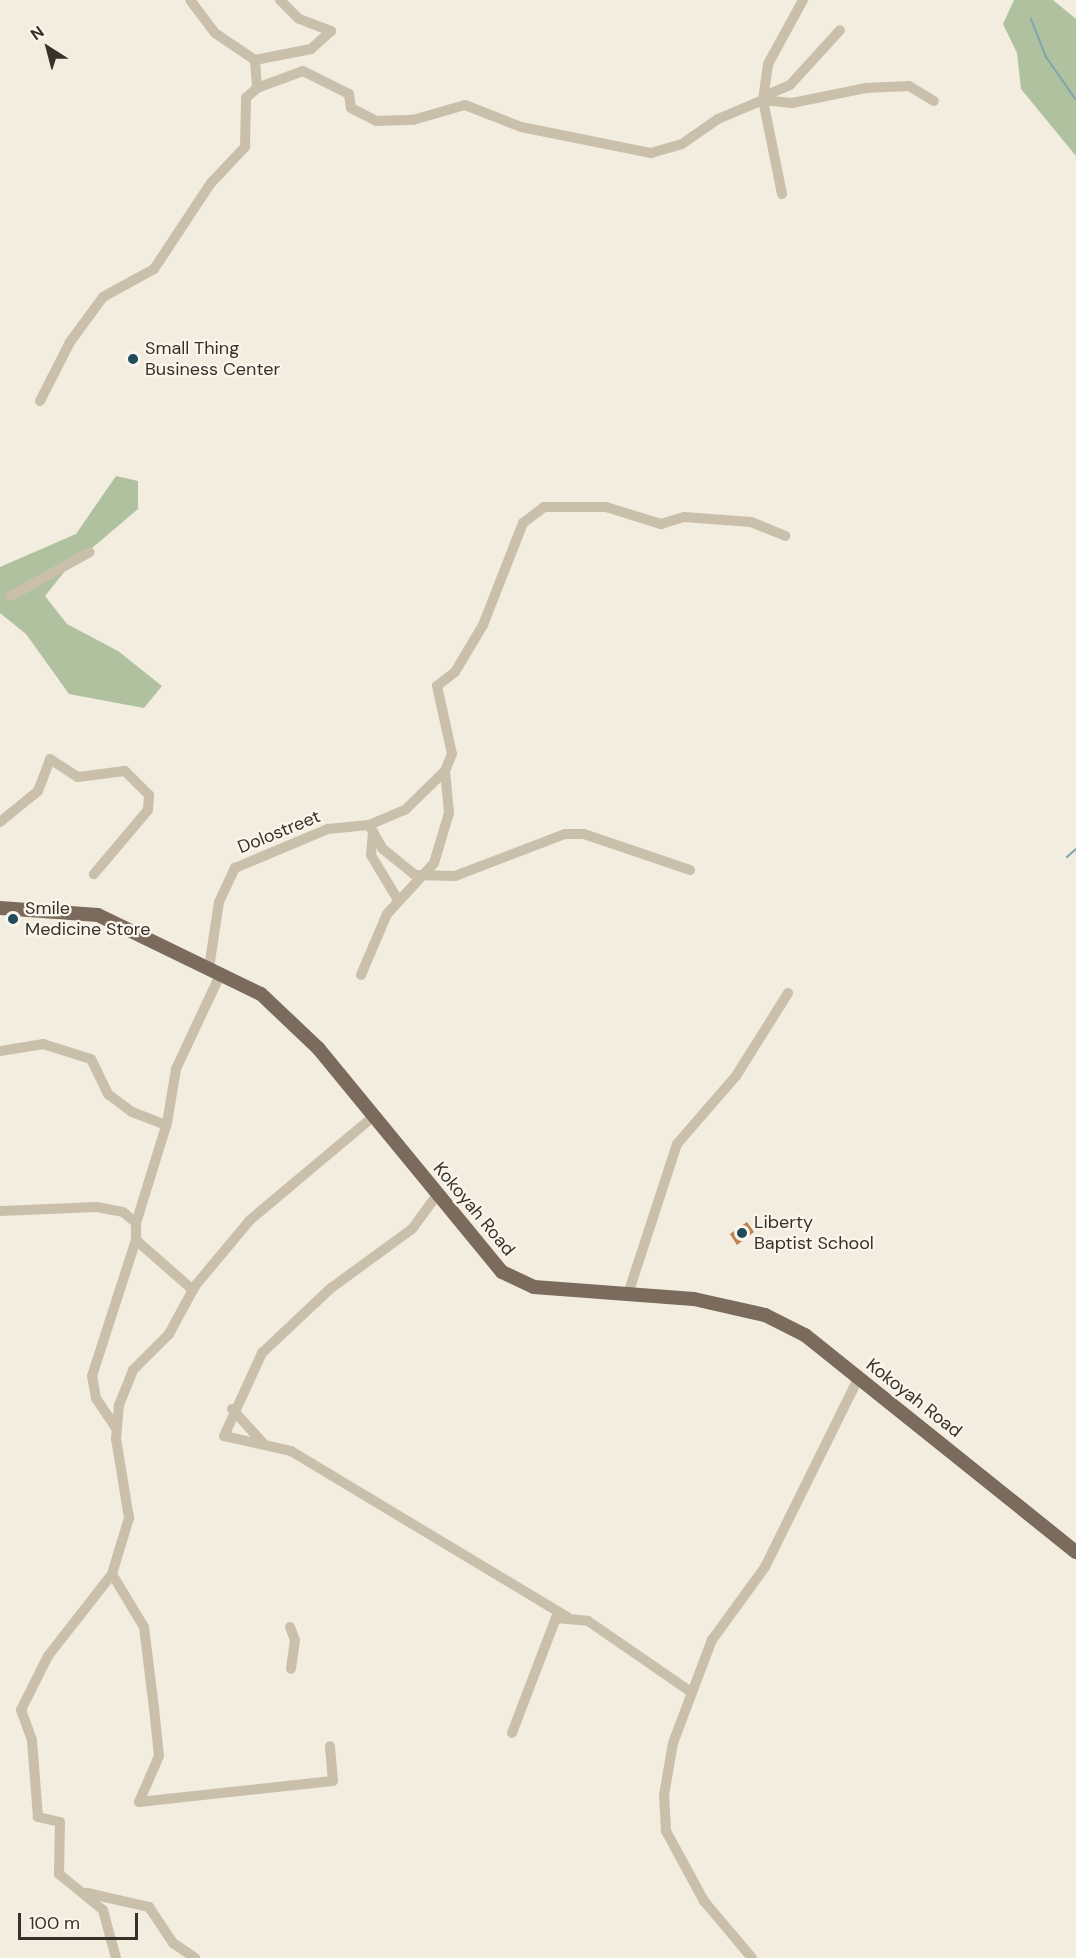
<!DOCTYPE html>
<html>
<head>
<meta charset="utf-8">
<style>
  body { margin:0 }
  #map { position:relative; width:1076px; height:1958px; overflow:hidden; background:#f2eddf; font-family:"DM Sans",sans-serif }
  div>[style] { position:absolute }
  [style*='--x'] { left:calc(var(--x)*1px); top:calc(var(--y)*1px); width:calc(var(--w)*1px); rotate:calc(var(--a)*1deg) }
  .green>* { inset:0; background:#b0c1a0 }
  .stream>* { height:2px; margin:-1px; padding:0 1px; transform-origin:1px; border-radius:1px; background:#7fa4ae }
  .building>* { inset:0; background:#c27f4e }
  .minor>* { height:10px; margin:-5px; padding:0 5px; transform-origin:5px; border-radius:5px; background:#cabfab }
  .major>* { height:14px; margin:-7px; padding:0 7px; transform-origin:7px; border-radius:7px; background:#7a6b5c }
  .dots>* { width:16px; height:16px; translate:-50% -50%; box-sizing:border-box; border:3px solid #faf6ec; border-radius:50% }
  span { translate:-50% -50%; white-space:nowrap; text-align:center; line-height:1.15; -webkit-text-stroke:4.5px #faf6ec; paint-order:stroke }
  .poi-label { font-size:18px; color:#38312a }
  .left { translate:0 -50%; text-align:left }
  .street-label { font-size:18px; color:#38312a }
  .north { position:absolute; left:18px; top:18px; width:60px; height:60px; -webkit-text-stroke:4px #faf6ec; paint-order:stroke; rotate:324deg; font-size:16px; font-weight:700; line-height:24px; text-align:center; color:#38312a }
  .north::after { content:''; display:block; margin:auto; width:21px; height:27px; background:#38312a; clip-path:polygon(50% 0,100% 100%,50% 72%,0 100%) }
  .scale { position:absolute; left:18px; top:1913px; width:120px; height:27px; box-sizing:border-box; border:3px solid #38312a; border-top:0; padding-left:8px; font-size:18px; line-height:21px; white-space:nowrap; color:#38312a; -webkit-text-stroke:4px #faf6ec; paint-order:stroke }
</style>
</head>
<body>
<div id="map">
  <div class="green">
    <div style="clip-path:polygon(1014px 0,1053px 0,1076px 19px,1076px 156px,1021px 89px,1017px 53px,1003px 24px)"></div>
    <div style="clip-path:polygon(116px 476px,138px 481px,138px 509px,65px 571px,45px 596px,67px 624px,118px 651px,162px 686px,144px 708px,69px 694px,26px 634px,0 613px,0 567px,76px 534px)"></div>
  </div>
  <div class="stream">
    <div style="--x:1031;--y:19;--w:41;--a:68.5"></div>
    <div style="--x:1046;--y:57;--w:52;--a:55.1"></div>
    <div style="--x:1067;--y:857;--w:12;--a:-42"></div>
  </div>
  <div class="building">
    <div style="clip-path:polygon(747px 1222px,754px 1232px,737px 1245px,730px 1234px)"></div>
  </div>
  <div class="minor">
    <div style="--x:255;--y:60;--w:57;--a:-11.1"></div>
    <div style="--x:311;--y:49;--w:27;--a:-42"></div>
    <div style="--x:331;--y:31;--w:34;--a:-159"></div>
    <div style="--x:299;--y:19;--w:27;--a:-135"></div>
    <div style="--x:257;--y:88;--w:49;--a:-20.3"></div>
    <div style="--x:303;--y:71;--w:51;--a:26.6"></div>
    <div style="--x:349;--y:94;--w:14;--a:82"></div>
    <div style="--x:351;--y:108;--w:28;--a:27"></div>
    <div style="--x:376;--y:121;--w:37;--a:-2"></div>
    <div style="--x:413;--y:120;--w:54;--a:-16.1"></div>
    <div style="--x:465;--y:105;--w:60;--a:21.4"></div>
    <div style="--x:521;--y:127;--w:133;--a:11.3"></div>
    <div style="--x:651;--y:153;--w:32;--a:-16"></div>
    <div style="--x:682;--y:144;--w:44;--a:-34.8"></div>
    <div style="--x:718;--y:119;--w:49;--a:-22.9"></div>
    <div style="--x:763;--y:100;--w:29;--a:6"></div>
    <div style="--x:792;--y:103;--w:76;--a:-11.5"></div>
    <div style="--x:866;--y:88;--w:43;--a:-2.7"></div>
    <div style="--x:909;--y:86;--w:29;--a:31"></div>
    <div style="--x:764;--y:96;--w:28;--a:-23"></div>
    <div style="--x:790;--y:85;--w:74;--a:-47.7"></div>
    <div style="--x:782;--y:194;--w:96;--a:-101.4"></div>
    <div style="--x:763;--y:100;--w:36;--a:-82"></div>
    <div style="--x:768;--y:64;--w:73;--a:-61.3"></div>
    <div style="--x:40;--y:401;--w:66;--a:-63"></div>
    <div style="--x:70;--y:342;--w:56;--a:-53.7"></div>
    <div style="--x:103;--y:297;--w:58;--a:-28.8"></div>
    <div style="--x:154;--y:269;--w:103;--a:-56.5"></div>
    <div style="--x:211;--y:183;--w:50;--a:-46.6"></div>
    <div style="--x:245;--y:147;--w:49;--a:-88.8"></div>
    <div style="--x:246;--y:98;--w:15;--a:-42"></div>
    <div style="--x:257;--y:88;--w:28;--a:-94"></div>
    <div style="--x:255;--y:60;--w:48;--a:-146"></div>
    <div style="--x:215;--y:33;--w:41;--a:-127.1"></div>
    <div style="--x:11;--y:596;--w:90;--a:-29.1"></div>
    <div style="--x:0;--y:822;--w:49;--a:-39.2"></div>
    <div style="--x:38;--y:791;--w:34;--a:-69"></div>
    <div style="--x:50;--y:759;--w:33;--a:33"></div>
    <div style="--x:78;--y:777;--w:47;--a:-7.3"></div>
    <div style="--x:125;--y:771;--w:34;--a:45"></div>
    <div style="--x:149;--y:795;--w:15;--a:94"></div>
    <div style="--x:148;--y:810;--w:84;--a:130.2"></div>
    <div style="--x:369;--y:825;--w:28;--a:60"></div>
    <div style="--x:383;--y:849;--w:41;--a:39.1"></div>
    <div style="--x:415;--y:875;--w:40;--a:1.4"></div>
    <div style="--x:455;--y:876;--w:118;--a:-20.9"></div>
    <div style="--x:565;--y:834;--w:19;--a:0"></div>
    <div style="--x:584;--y:834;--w:112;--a:18.8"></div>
    <div style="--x:373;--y:832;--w:23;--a:95"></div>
    <div style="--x:371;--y:855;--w:52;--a:59"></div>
    <div style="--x:209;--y:968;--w:67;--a:-81.4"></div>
    <div style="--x:219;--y:902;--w:38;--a:-65"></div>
    <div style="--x:235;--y:868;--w:101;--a:-22.8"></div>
    <div style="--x:328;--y:829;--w:41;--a:-5.6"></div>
    <div style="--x:369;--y:825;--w:39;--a:-23"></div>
    <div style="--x:405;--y:810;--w:56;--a:-44.3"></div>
    <div style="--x:445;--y:771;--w:18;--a:-68"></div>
    <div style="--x:452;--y:754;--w:70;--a:-102.4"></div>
    <div style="--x:437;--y:686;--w:23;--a:-38"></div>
    <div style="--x:455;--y:672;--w:55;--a:-59.2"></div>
    <div style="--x:483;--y:625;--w:110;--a:-68.6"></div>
    <div style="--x:523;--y:523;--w:26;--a:-37"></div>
    <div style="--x:544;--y:507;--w:62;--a:0"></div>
    <div style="--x:606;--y:507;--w:58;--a:17.2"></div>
    <div style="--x:661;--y:524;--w:24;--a:-17"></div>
    <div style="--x:684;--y:517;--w:67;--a:4.3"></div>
    <div style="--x:751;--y:522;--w:37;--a:22"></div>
    <div style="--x:361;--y:975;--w:66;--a:-66.9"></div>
    <div style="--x:387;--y:914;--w:69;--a:-47.3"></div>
    <div style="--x:434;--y:863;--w:52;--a:-73.3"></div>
    <div style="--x:449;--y:813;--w:42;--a:-95.4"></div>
    <div style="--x:0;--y:1051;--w:44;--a:-9.2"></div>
    <div style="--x:43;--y:1044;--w:50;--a:17.4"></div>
    <div style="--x:91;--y:1059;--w:39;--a:64"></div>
    <div style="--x:108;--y:1094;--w:30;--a:37"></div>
    <div style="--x:132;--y:1112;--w:36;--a:21"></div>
    <div style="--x:437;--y:1195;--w:42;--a:126.3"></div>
    <div style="--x:412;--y:1229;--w:100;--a:143.9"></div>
    <div style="--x:331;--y:1288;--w:95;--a:136.7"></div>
    <div style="--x:262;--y:1353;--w:91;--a:114.6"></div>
    <div style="--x:224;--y:1436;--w:69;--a:12.6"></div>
    <div style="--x:291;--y:1451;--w:322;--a:31"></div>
    <div style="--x:0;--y:1211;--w:97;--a:-2.4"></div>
    <div style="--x:97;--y:1207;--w:26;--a:11"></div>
    <div style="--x:123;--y:1212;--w:17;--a:40"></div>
    <div style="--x:136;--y:1223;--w:17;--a:90"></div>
    <div style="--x:136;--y:1240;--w:76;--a:41.3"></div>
    <div style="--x:136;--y:1223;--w:105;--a:-72.8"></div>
    <div style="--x:167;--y:1123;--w:55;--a:-80.5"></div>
    <div style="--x:176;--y:1069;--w:106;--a:-64.9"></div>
    <div style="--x:628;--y:1294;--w:158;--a:-71.9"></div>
    <div style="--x:677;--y:1144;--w:90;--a:-49.1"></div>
    <div style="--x:736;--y:1076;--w:98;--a:-57.9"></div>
    <div style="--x:232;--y:1409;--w:47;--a:47.6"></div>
    <div style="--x:116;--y:1428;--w:36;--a:-124"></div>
    <div style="--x:96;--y:1398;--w:22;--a:-100"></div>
    <div style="--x:92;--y:1376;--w:143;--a:-72.1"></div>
    <div style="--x:112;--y:1574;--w:62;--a:58.9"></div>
    <div style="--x:144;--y:1627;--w:82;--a:83"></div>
    <div style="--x:154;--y:1708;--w:48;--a:84.1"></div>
    <div style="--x:159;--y:1756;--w:50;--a:113.5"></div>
    <div style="--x:139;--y:1802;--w:195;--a:-6.2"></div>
    <div style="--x:333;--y:1781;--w:35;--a:-95"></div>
    <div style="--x:290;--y:1627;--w:14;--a:69"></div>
    <div style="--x:295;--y:1640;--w:29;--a:98"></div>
    <div style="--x:512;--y:1733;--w:123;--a:-69.1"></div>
    <div style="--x:556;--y:1618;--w:32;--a:5"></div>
    <div style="--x:588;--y:1621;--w:125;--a:34.6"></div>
    <div style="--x:87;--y:1893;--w:64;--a:12.7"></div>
    <div style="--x:149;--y:1907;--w:43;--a:56.3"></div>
    <div style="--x:173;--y:1943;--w:27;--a:34"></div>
    <div style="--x:116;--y:1958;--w:50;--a:-105.2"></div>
    <div style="--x:103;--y:1910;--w:57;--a:-140.7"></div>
    <div style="--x:59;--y:1874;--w:52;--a:-88.9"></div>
    <div style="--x:60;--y:1822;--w:23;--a:-167"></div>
    <div style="--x:38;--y:1817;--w:77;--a:-94.5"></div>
    <div style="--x:32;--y:1740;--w:32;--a:-110"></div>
    <div style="--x:21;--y:1710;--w:60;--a:-63.4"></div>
    <div style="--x:48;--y:1656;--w:104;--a:-52"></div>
    <div style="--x:112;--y:1574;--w:59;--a:-73.1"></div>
    <div style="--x:129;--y:1518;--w:80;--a:-99.3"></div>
    <div style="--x:116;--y:1439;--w:34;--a:-85"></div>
    <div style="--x:119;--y:1405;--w:38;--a:-68"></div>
    <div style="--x:133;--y:1370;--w:51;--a:-45"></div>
    <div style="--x:169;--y:1334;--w:55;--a:-61.6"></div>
    <div style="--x:195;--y:1286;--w:86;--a:-50.2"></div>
    <div style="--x:250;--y:1220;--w:163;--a:-40"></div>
    <div style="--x:752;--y:1958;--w:75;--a:-130.1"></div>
    <div style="--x:704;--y:1901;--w:80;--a:-118.5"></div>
    <div style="--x:666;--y:1831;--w:36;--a:-93"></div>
    <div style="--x:664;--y:1795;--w:53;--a:-80.2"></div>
    <div style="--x:673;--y:1743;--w:110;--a:-69.3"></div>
    <div style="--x:712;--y:1640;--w:90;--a:-54"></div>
    <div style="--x:765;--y:1567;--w:212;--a:-63.7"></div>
  </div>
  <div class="major">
    <div style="--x:0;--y:908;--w:98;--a:4.1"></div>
    <div style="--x:98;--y:915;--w:181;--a:25.9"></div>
    <div style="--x:261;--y:994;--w:79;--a:43.5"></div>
    <div style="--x:318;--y:1048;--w:290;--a:50.6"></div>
    <div style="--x:502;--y:1272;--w:35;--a:25"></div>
    <div style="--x:534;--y:1287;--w:160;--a:4.3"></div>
    <div style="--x:694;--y:1299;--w:73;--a:12.7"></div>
    <div style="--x:765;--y:1315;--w:45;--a:26.6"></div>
    <div style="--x:805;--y:1335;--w:347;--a:38.7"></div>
  </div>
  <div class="dots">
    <div style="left:133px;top:359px;background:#214b59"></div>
    <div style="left:13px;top:919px;background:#214b59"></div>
    <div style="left:742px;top:1233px;background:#214b59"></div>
  </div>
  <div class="poi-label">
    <span class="left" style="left:145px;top:359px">Small Thing<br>Business Center</span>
    <span class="left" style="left:25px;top:919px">Smile<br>Medicine Store</span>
    <span class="left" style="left:754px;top:1233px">Liberty<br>Baptist School</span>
  </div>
  <div class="street-label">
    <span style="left:279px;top:832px;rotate:-22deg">Dolostreet</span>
    <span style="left:474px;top:1209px;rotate:50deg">Kokoyah Road</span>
    <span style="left:914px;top:1398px;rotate:38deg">Kokoyah Road</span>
  </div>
  <div class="north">N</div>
  <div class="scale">100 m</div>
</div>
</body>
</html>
